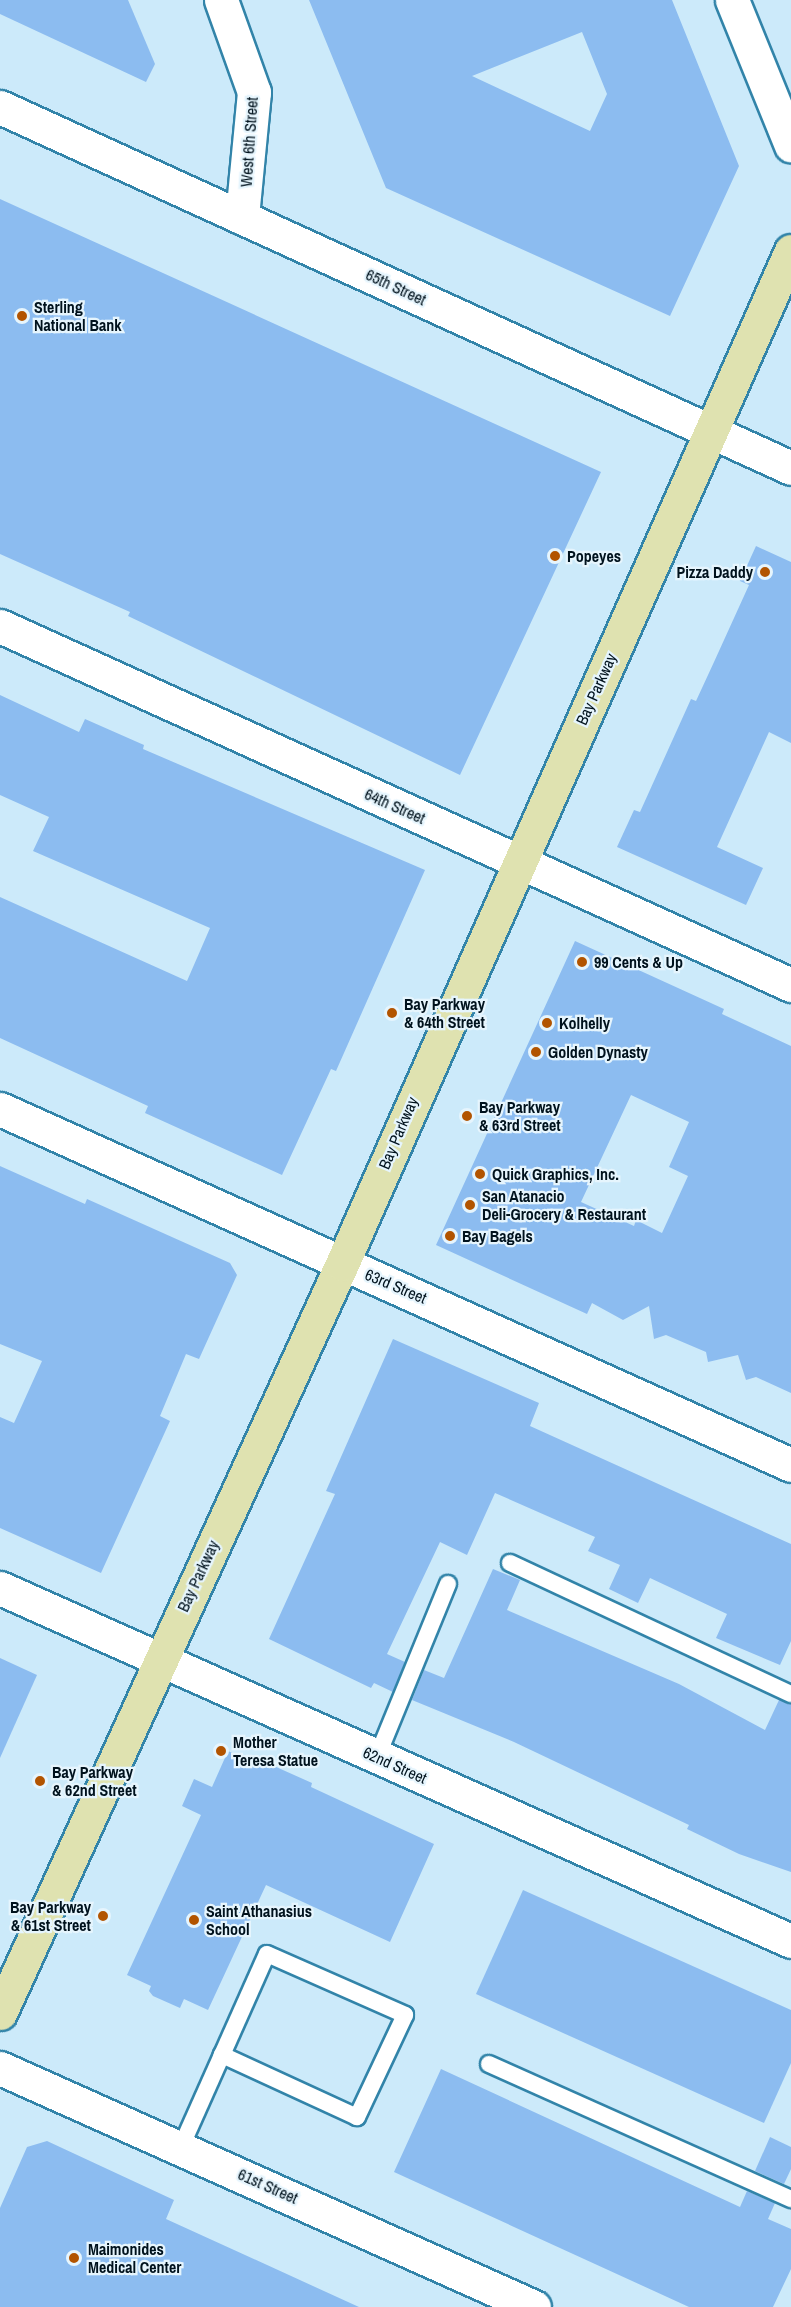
<!DOCTYPE html>
<html>
<head>
<meta charset="utf-8">
<style>
  body { margin:0 }
  #map { position:relative; width:791px; height:2307px; overflow:hidden; background:#cceafa; font-family:"Archivo Narrow",sans-serif }
  div>[style] { position:absolute }
  [style*='--x'] { left:calc(var(--x)*1px); top:calc(var(--y)*1px); width:calc(var(--w)*1px); rotate:calc(var(--a)*1deg) }
  .building>* { inset:0; background:#8cbcf0 }
  .roads { filter:drop-shadow(2px 0 #3284a9) drop-shadow(-2px 0 #3284a9) drop-shadow(0 2px #3284a9) drop-shadow(0 -2px #3284a9) }
  .lane>* { height:16px; margin:-8px; padding:0 8px; transform-origin:8px; border-radius:8px; background:#fff }
  .street>* { height:33px; margin:-16.5px; padding:0 16.5px; transform-origin:16.5px; border-radius:16.5px; background:#fff }
  .secondary>* { height:33px; margin:-16.5px; padding:0 16.5px; transform-origin:16.5px; border-radius:16.5px; background:#fff }
  .primary>* { height:33px; margin:-16.5px; padding:0 16.5px; transform-origin:16.5px; border-radius:16.5px; background:#dfe2b0 }
  .dots>* { width:16px; height:16px; translate:-50% -50%; box-sizing:border-box; border:3px solid #e6f5fd; border-radius:50% }
  span { translate:-50% -50%; white-space:nowrap; text-align:center; line-height:1.15; -webkit-text-stroke:4.5px #e6f5fd; paint-order:stroke }
  .street-label { font-size:16px; color:#00121d }
  .poi-label { font-size:16px; color:#00121d; font-weight:700 }
  .left { translate:0 -50%; text-align:left }
  .right { translate:-100% -50%; text-align:right }
</style>
</head>
<body>
<div id="map">
  <div class="building">
    <div style="clip-path:polygon(0 0,128px 0,155px 64px,146px 82px,0 14px)"></div>
    <div style="clip-path:polygon(evenodd,309px 0,672px 0,739px 166px,670px 316px,386px 188px,309px 0,582px 32px,607px 94px,590px 131px,472px 76px,582px 32px)"></div>
    <div style="clip-path:polygon(0 199px,601px 472px,460px 775px,128px 616px,130px 612px,0 554px)"></div>
    <div style="clip-path:polygon(756px 546px,791px 562px,791px 743px,769px 732px,717px 847px,763px 868px,746px 905px,617px 847px,634px 810px,640px 812px,691px 699px,696px 701px,714px 662px,749px 585px,740px 581px)"></div>
    <div style="clip-path:polygon(0 695px,79px 732px,85px 719px,144px 745px,143px 749px,425px 870px,336px 1071px,331px 1069px,282px 1175px,145px 1113px,148px 1106px,0 1038px,0 897px,187px 981px,210px 928px,33px 851px,49px 817px,0 795px)"></div>
    <div style="clip-path:polygon(evenodd,575px 941px,724px 1009px,722px 1014px,791px 1046px,791px 1393px,756px 1377px,746px 1380px,738px 1355px,708px 1362px,706px 1352px,666px 1335px,654px 1339px,649px 1306px,623px 1320px,592px 1303px,587px 1314px,436px 1245px,575px 941px,631px 1095px,689px 1122px,669px 1167px,688px 1176px,662px 1233px,636px 1220px,634px 1226px,581px 1202px,631px 1095px)"></div>
    <div style="clip-path:polygon(0 1166px,85px 1204px,87px 1199px,230px 1263px,237px 1275px,199px 1359px,186px 1354px,160px 1416px,170px 1421px,101px 1573px,0 1528px,0 1417px,14px 1423px,42px 1361px,0 1344px)"></div>
    <div style="clip-path:polygon(393px 1339px,539px 1403px,530px 1426px,791px 1544px,791px 1641px,780px 1665px,716px 1638px,727px 1614px,650px 1578px,638px 1603px,609px 1589px,620px 1565px,588px 1551px,595px 1537px,495px 1493px,467px 1555px,440px 1542px,387px 1654px,405px 1662px,393px 1692px,374px 1683px,371px 1688px,269px 1639px,335px 1494px,326px 1491px)"></div>
    <div style="clip-path:polygon(493px 1569px,520px 1580px,507px 1610px,679px 1684px,765px 1730px,779px 1700px,791px 1704px,791px 1872px,739px 1854px,687px 1829px,689px 1825px,514px 1742px,412px 1700px,424px 1670px,444px 1678px)"></div>
    <div style="clip-path:polygon(0 1658px,37px 1675px,0 1758px)"></div>
    <div style="clip-path:polygon(228px 1751px,263px 1767px,265px 1762px,312px 1783px,311px 1787px,434px 1844px,390px 1942px,266px 1885px,208px 2010px,184px 1999px,180px 2008px,153px 1996px,149px 1991px,151px 1986px,127px 1975px,201px 1815px,182px 1806px,194px 1779px,212px 1787px)"></div>
    <div style="clip-path:polygon(523px 1890px,791px 2010px,791px 2063px,764px 2123px,476px 1994px)"></div>
    <div style="clip-path:polygon(441px 2069px,740px 2207px,747px 2191px,775px 2203px,768px 2219px,791px 2229px,791px 2269px,773px 2307px,689px 2307px,394px 2172px)"></div>
    <div style="clip-path:polygon(770px 2137px,791px 2147px,791px 2169px,784px 2184px,755px 2171px)"></div>
    <div style="clip-path:polygon(47px 2141px,174px 2200px,166px 2219px,359px 2307px,0 2307px,0 2208px,27px 2147px)"></div>
  </div>
  <div class="roads">
    <div class="lane">
      <div style="--x:510;--y:1563;--w:310;--a:25"></div>
      <div style="--x:377;--y:1757;--w:187;--a:-67.7"></div>
      <div style="--x:489;--y:2064;--w:331;--a:24.1"></div>
      <div style="--x:181;--y:2147;--w:211;--a:-66"></div>
      <div style="--x:267;--y:1954;--w:151;--a:23.8"></div>
      <div style="--x:405;--y:2015;--w:113;--a:115.2"></div>
      <div style="--x:357;--y:2117;--w:149;--a:-155.3"></div>
    </div>
    <div class="street">
      <div style="--x:221;--y:0;--w:98;--a:70.3"></div>
      <div style="--x:254;--y:92;--w:126;--a:95.5"></div>
      <div style="--x:732;--y:0;--w:157;--a:67.9"></div>
      <div style="--x:0;--y:626;--w:869;--a:24.41"></div>
      <div style="--x:0;--y:1109;--w:867;--a:24.23"></div>
      <div style="--x:0;--y:1588;--w:866;--a:24.05"></div>
      <div style="--x:0;--y:2068;--w:585;--a:24.11"></div>
    </div>
    <div class="secondary">
      <div style="--x:0;--y:107;--w:869;--a:24.53"></div>
    </div>
    <div class="primary">
      <div style="--x:0;--y:2013;--w:823;--a:-65.46"></div>
      <div style="--x:342;--y:1264;--w:1108;--a:-66.1"></div>
    </div>
  </div>
  <div class="dots">
    <div style="left:22px;top:316px;background:#b25400"></div>
    <div style="left:555px;top:556px;background:#b25400"></div>
    <div style="left:765px;top:572px;background:#b25400"></div>
    <div style="left:582px;top:962px;background:#b25400"></div>
    <div style="left:392px;top:1013px;background:#b25400"></div>
    <div style="left:547px;top:1023px;background:#b25400"></div>
    <div style="left:536px;top:1052px;background:#b25400"></div>
    <div style="left:467px;top:1116px;background:#b25400"></div>
    <div style="left:480px;top:1174px;background:#b25400"></div>
    <div style="left:470px;top:1205px;background:#b25400"></div>
    <div style="left:450px;top:1236px;background:#b25400"></div>
    <div style="left:221px;top:1751px;background:#b25400"></div>
    <div style="left:40px;top:1781px;background:#b25400"></div>
    <div style="left:103px;top:1916px;background:#b25400"></div>
    <div style="left:194px;top:1920px;background:#b25400"></div>
    <div style="left:74px;top:2258px;background:#b25400"></div>
  </div>
  <div class="street-label">
    <span style="left:249px;top:142px;rotate:-86deg">West 6th Street</span>
    <span style="left:396px;top:287px;rotate:25deg">65th Street</span>
    <span style="left:596px;top:689px;rotate:-66deg">Bay Parkway</span>
    <span style="left:395px;top:806px;rotate:24deg">64th Street</span>
    <span style="left:398px;top:1133px;rotate:-67deg">Bay Parkway</span>
    <span style="left:396px;top:1286px;rotate:23deg">63rd Street</span>
    <span style="left:198px;top:1576px;rotate:-65deg">Bay Parkway</span>
    <span style="left:395px;top:1765px;rotate:24deg">62nd Street</span>
    <span style="left:268px;top:2186px;rotate:24deg">61st Street</span>
  </div>
  <div class="poi-label">
    <span class="left" style="left:34px;top:316px">Sterling<br>National Bank</span>
    <span class="left" style="left:567px;top:556px">Popeyes</span>
    <span class="right" style="left:753px;top:572px">Pizza Daddy</span>
    <span class="left" style="left:594px;top:962px">99 Cents &amp; Up</span>
    <span class="left" style="left:404px;top:1013px">Bay Parkway<br>&amp; 64th Street</span>
    <span class="left" style="left:559px;top:1023px">Kolhelly</span>
    <span class="left" style="left:548px;top:1052px">Golden Dynasty</span>
    <span class="left" style="left:479px;top:1116px">Bay Parkway<br>&amp; 63rd Street</span>
    <span class="left" style="left:492px;top:1174px">Quick Graphics, Inc.</span>
    <span class="left" style="left:482px;top:1205px">San Atanacio<br>Deli-Grocery &amp; Restaurant</span>
    <span class="left" style="left:462px;top:1236px">Bay Bagels</span>
    <span class="left" style="left:233px;top:1751px">Mother<br>Teresa Statue</span>
    <span class="left" style="left:52px;top:1781px">Bay Parkway<br>&amp; 62nd Street</span>
    <span class="right" style="left:91px;top:1916px">Bay Parkway<br>&amp; 61st Street</span>
    <span class="left" style="left:206px;top:1920px">Saint Athanasius<br>School</span>
    <span class="left" style="left:88px;top:2258px">Maimonides<br>Medical Center</span>
  </div>
</div>
</body>
</html>
